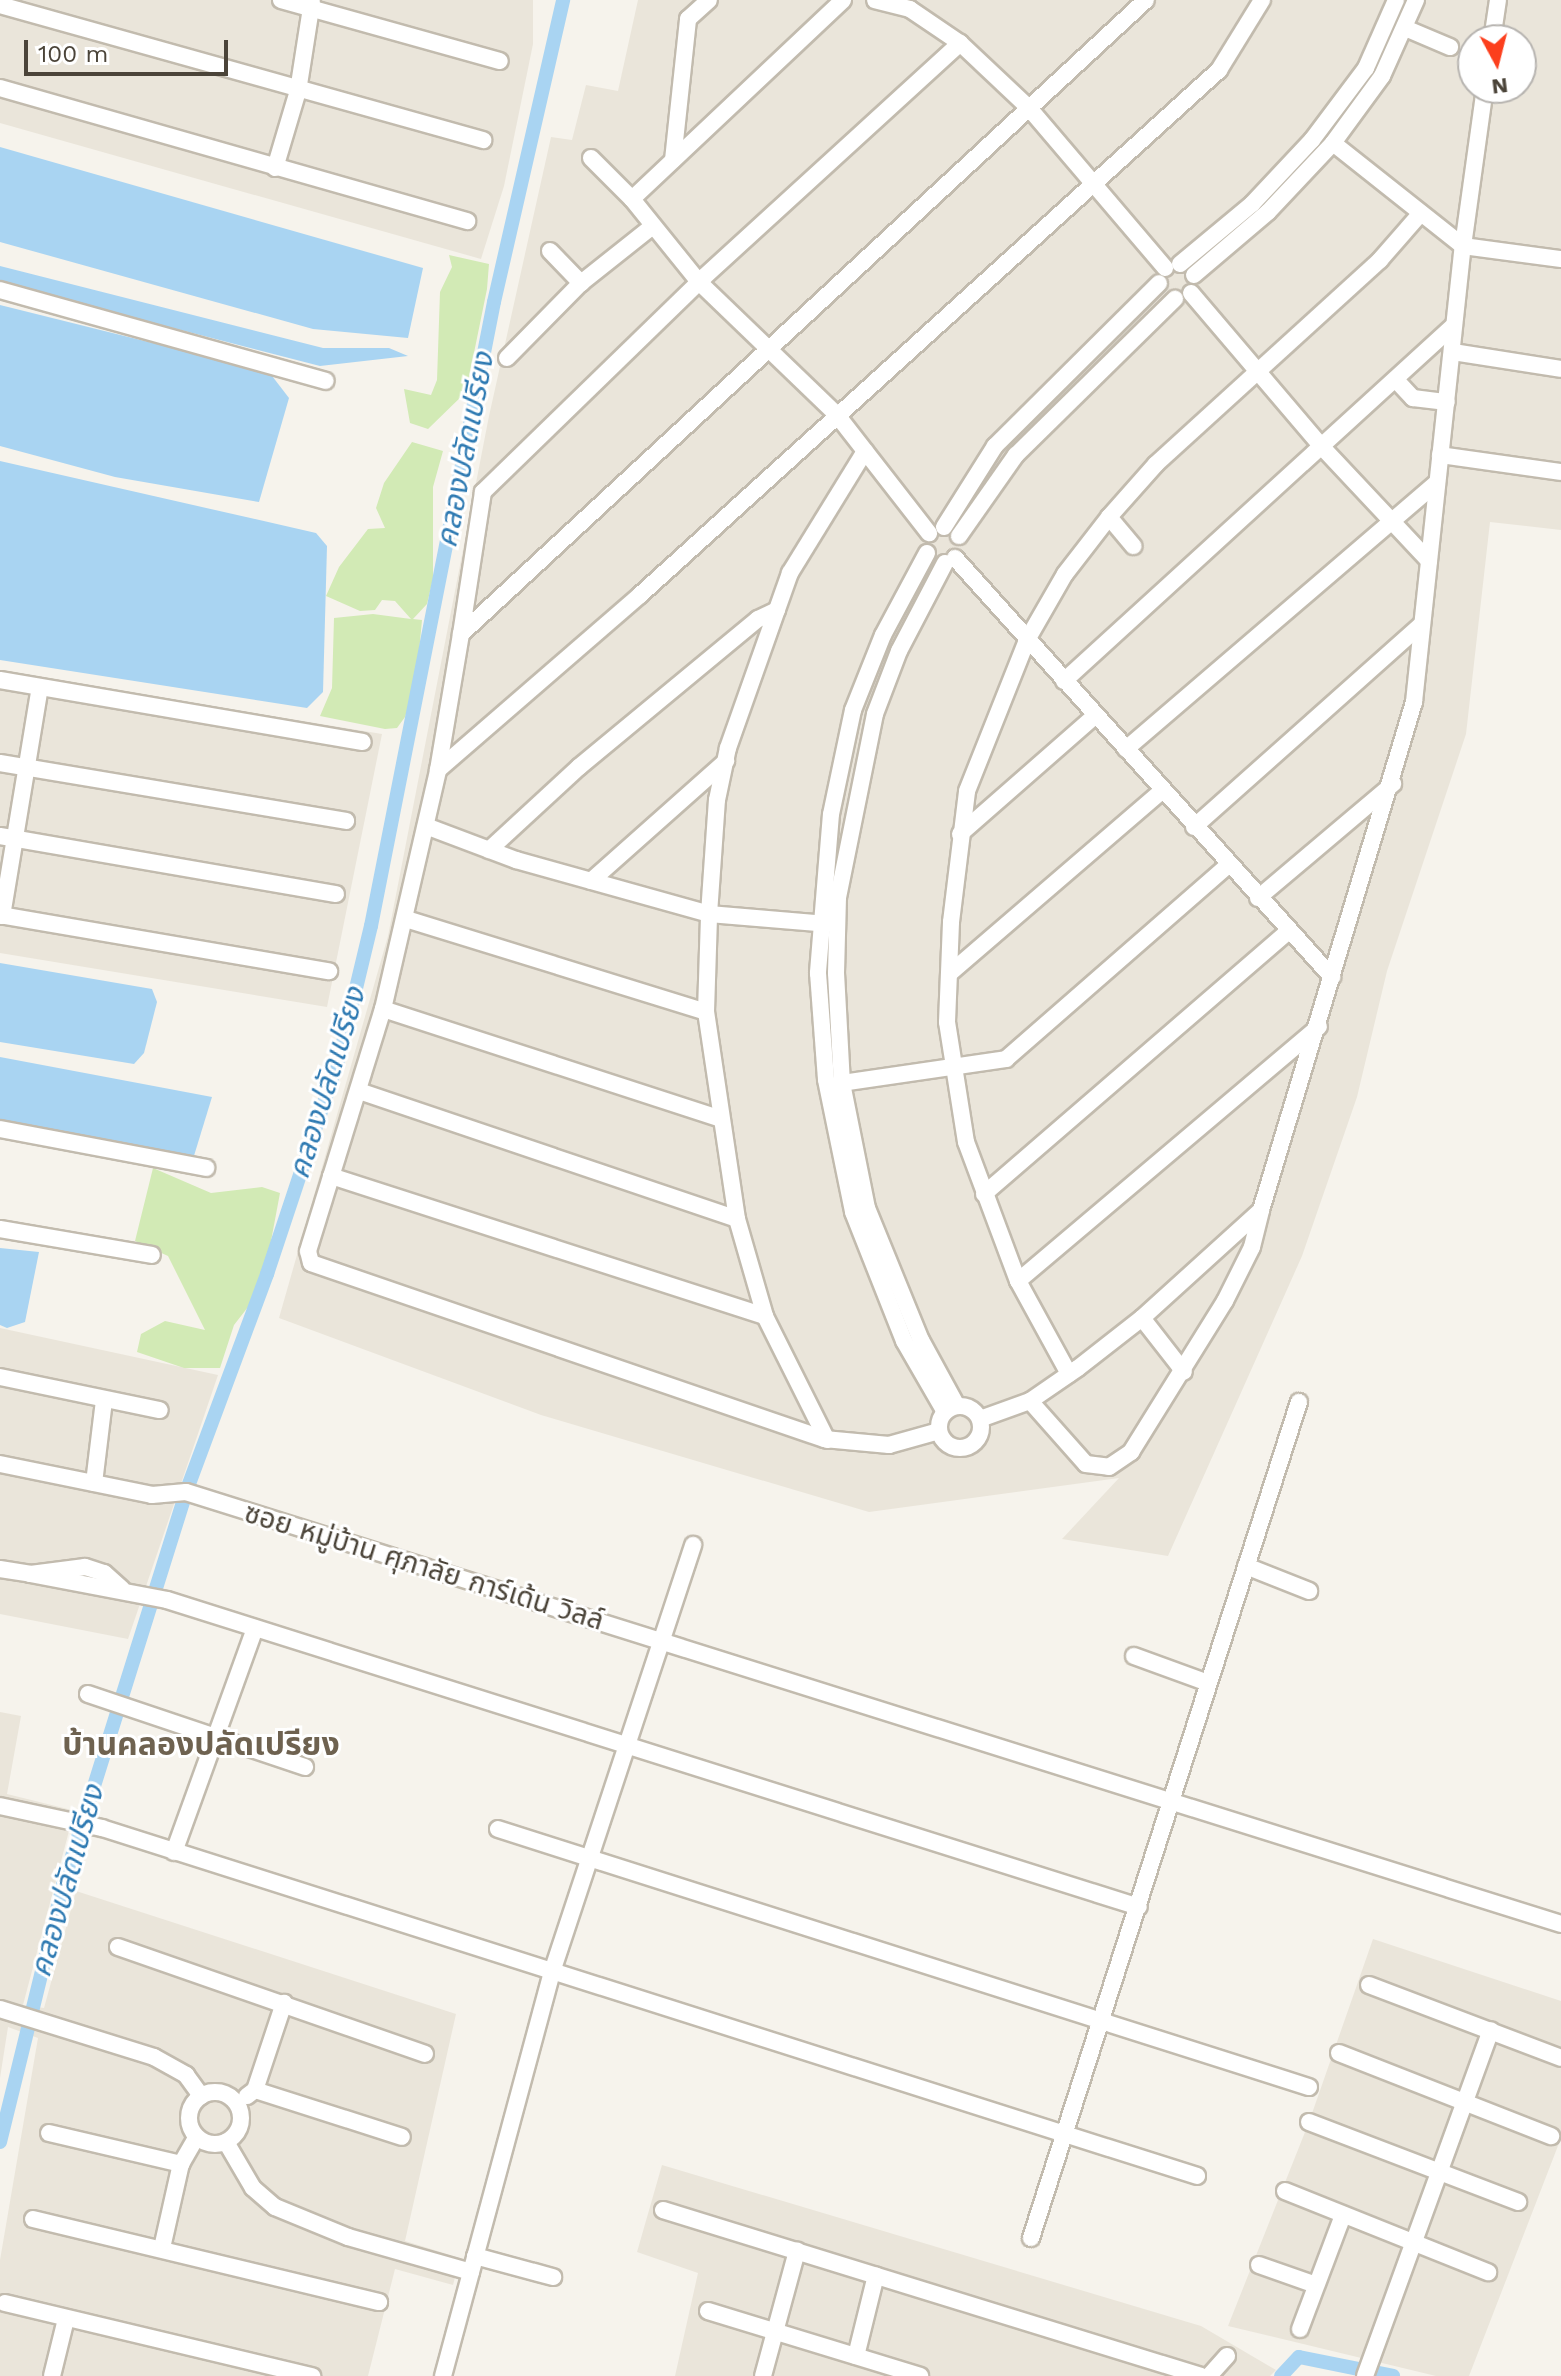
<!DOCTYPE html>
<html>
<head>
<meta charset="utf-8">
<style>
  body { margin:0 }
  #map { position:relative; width:1561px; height:2376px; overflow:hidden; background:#f6f3ec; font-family:"Work Sans","Noto Sans Thai",sans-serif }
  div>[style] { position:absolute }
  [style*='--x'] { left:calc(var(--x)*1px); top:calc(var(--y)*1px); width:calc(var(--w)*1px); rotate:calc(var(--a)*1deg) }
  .residential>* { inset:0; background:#eae5da }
  .green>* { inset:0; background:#d2eab5 }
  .water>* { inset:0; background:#a9d4f2 }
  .canal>* { height:14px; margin:-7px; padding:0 7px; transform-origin:7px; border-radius:7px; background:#a9d4f2 }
  .roads { filter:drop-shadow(2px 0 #c2bbae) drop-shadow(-2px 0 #c2bbae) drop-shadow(0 2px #c2bbae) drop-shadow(0 -2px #c2bbae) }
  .minor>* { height:16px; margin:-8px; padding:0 8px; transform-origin:8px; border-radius:8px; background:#fff }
  .minor>.ring { margin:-8px; padding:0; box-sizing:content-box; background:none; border:16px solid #fff; border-radius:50% }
  span { translate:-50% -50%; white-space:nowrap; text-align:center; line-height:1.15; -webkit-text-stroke:6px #fff; paint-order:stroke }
  .street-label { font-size:28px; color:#4b4439 }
  .water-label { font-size:30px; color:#2e7ab2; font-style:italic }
  .quarter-label { font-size:32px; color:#6e6250; font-weight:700 }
  .north { position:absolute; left:1457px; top:24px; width:80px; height:80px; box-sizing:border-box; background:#fff; border:2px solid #b7b4b0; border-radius:50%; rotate:173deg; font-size:22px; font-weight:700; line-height:32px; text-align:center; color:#4b4439 }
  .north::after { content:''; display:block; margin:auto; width:28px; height:36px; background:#fc3f1d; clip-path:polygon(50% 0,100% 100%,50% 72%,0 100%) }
  .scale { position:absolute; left:24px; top:40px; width:204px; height:36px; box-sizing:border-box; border:4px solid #4b4439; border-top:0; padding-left:10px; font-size:24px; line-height:28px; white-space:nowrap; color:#4b4439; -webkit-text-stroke:6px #fff; paint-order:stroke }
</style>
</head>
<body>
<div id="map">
  <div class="residential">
    <div style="clip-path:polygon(0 0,533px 0,533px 44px,504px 186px,481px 259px,0 123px)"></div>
    <div style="clip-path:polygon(evenodd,638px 0,1561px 0,1561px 530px,1490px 522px,1466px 734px,1387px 971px,1357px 1097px,1302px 1256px,1168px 1556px,1062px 1539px,1119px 1478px,869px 1512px,541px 1415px,279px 1318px,388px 936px,489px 416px,551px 137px,572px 140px,586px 85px,618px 91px,638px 0,1473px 40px,1521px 40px,1521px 88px,1473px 88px,1473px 40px)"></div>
    <div style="clip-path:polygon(0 671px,382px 734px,327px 1007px,0 953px)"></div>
    <div style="clip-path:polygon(0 1328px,218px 1375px,128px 1639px,0 1614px)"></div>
    <div style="clip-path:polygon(0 1712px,21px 1716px,7px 1794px,104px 1818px,101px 1839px,69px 1831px,23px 2005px,44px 2008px,76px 1891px,456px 2014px,405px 2241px,460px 2258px,453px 2285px,395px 2269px,368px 2376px,0 2376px,0 2260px,38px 2038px,8px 2027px,0 2078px)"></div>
    <div style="clip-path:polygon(1373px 1939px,1561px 2001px,1561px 2138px,1469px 2376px,1436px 2376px,1228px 2326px,1309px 2122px)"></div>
    <div style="clip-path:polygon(662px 2165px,1201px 2326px,1276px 2370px,1270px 2376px,675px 2376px,698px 2273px,637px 2252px)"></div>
  </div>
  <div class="green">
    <div style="clip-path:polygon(449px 255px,489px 264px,487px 289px,466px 392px,428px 429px,410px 423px,404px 389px,431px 395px,437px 380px,440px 292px,452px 267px)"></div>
    <div style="clip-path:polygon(412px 442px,443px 451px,433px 487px,433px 579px,427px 604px,413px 619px,422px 620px,416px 685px,405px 717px,397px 728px,385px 729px,320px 716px,332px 688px,334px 618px,373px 614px,411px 619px,395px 601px,382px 600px,375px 610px,360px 611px,326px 596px,339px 567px,368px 529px,385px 528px,376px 508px,384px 483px)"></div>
    <div style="clip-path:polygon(153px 1168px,211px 1193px,262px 1187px,280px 1193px,262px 1289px,234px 1325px,220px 1368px,184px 1368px,137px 1352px,141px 1334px,165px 1321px,205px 1330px,168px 1256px,135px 1241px)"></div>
  </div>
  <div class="water">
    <div style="clip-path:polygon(0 147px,423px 268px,408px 338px,313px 329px,0 242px)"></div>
    <div style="clip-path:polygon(0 266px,323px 348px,389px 348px,408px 356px,320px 366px,0 283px)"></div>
    <div style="clip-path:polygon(0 305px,269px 372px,289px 398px,259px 502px,115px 477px,0 446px)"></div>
    <div style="clip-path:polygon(0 461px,316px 533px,327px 546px,323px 692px,307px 708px,0 660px)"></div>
    <div style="clip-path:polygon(0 963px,152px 989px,157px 1002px,144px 1053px,134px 1064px,0 1042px)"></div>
    <div style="clip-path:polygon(0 1057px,212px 1097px,193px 1159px,0 1124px)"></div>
    <div style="clip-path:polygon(0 1248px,39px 1252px,25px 1322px,7px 1328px,0 1325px)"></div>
  </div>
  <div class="canal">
    <div style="--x:0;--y:2142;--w:265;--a:-76.2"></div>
    <div style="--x:63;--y:1885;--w:412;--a:-72.6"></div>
    <div style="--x:186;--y:1492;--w:233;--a:-69.6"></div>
    <div style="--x:267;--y:1274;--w:231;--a:-71.6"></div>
    <div style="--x:340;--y:1055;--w:133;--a:-76.5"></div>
    <div style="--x:371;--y:926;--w:636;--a:-78.85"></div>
    <div style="--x:494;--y:302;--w:310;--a:-77.1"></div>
    <div style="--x:1281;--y:2376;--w:26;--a:-47"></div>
    <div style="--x:1299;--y:2357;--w:96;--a:11.4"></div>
  </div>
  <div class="roads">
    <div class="minor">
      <div style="--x:281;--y:0;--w:227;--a:15.6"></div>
      <div style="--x:0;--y:5;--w:502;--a:15.62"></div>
      <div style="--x:1405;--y:28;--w:49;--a:22.9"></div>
      <div style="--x:1492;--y:40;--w:40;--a:-81.5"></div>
      <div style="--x:960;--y:43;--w:95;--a:43.3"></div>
      <div style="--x:1029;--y:108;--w:210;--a:49.6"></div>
      <div style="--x:0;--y:88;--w:486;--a:15.9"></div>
      <div style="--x:1333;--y:143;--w:166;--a:38.4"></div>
      <div style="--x:1463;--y:246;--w:99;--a:7.6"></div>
      <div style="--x:591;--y:158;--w:58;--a:45"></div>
      <div style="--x:632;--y:199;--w:290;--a:-43.3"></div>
      <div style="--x:673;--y:160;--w:142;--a:-83.9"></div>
      <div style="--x:688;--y:19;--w:28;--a:-42"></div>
      <div style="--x:275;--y:168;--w:80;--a:-73.4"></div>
      <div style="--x:298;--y:91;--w:90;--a:-81.1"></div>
      <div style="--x:632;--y:199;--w:107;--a:51.1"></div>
      <div style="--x:699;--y:282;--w:192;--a:43.9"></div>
      <div style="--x:837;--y:415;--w:150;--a:52.1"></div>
      <div style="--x:550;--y:251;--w:45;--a:45.9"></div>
      <div style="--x:1180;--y:264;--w:94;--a:-39.8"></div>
      <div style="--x:1252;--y:204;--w:88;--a:-46.8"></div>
      <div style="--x:1312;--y:140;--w:90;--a:-53.1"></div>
      <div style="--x:1366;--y:68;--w:74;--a:-66.2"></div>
      <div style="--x:1194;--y:275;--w:97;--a:-40.4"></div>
      <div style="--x:1268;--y:212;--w:95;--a:-46.7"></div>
      <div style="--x:1333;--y:143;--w:83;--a:-53.8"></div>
      <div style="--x:1382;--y:76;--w:83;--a:-65.9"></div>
      <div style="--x:0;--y:290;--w:338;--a:15.6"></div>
      <div style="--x:1191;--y:293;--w:204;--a:49.6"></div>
      <div style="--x:1323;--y:448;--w:155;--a:46.8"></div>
      <div style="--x:1453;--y:352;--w:109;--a:8.9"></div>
      <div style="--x:507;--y:358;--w:105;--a:-45.4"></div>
      <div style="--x:581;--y:283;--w:92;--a:-38.4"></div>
      <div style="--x:1396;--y:380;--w:25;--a:47"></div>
      <div style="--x:1413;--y:398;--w:34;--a:7"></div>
      <div style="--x:1440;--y:455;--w:122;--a:8"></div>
      <div style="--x:1109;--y:517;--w:38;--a:50"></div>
      <div style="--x:944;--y:527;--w:96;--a:-57.8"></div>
      <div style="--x:995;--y:446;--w:231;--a:-44.8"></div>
      <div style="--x:959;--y:536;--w:99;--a:-54.9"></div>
      <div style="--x:1016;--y:455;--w:223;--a:-44.5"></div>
      <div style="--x:927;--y:553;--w:93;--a:118.2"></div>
      <div style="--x:883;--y:635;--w:81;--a:111.8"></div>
      <div style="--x:853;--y:710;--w:106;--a:101.9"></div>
      <div style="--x:831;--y:814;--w:160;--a:94.7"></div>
      <div style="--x:818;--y:973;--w:107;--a:85.7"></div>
      <div style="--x:826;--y:1080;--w:135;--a:78.4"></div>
      <div style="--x:853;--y:1212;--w:139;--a:68.4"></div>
      <div style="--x:904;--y:1341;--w:82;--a:60"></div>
      <div style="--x:955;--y:558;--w:564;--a:48.02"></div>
      <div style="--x:945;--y:563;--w:99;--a:117.6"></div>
      <div style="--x:899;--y:651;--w:67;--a:110.9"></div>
      <div style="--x:875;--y:714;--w:187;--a:101.4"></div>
      <div style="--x:838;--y:897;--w:76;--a:91.5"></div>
      <div style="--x:836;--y:973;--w:110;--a:86.9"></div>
      <div style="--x:842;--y:1083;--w:127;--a:78.7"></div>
      <div style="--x:867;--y:1208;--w:143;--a:67.8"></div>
      <div style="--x:921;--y:1340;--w:75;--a:61.4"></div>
      <div style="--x:461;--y:634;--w:144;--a:-81.2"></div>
      <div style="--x:483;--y:492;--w:308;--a:-44.2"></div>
      <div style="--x:704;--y:277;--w:347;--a:-42.4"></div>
      <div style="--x:960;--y:43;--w:60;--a:-145.8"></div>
      <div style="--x:910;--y:9;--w:36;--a:-166"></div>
      <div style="--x:0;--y:680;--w:368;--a:9.7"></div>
      <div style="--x:1064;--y:681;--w:528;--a:-42.39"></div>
      <div style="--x:1126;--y:749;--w:407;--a:-40.6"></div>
      <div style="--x:0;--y:763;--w:351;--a:9.5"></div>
      <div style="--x:438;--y:770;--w:138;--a:-80.4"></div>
      <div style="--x:461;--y:634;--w:933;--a:-42.79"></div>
      <div style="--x:426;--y:826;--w:96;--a:20.7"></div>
      <div style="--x:516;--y:860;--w:200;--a:15.6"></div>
      <div style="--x:709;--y:914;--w:118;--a:4.8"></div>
      <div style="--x:1194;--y:827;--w:305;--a:-41.7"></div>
      <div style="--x:960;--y:834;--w:179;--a:-41.2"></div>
      <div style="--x:0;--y:836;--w:341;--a:9.8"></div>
      <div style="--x:489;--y:850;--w:122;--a:-42.7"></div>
      <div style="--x:579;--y:767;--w:232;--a:-39.6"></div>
      <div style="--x:758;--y:619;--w:21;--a:-25"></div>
      <div style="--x:591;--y:881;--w:181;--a:-41.6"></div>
      <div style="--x:1258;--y:898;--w:177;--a:-40.2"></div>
      <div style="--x:0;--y:915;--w:334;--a:9.7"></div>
      <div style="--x:2;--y:916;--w:232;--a:-80.6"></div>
      <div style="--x:406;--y:919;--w:314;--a:17.2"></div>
      <div style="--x:949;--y:974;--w:281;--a:-40.7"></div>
      <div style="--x:383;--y:1009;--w:353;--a:18"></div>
      <div style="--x:842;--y:1083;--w:166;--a:-8.3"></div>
      <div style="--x:1006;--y:1059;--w:295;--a:-41.1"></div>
      <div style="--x:359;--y:1091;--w:399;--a:18.7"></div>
      <div style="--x:0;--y:1129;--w:210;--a:10.7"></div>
      <div style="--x:331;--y:1176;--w:456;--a:17.9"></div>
      <div style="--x:984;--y:1194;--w:403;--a:-40.8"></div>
      <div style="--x:0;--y:1229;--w:154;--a:9.7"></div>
      <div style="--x:1018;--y:1281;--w:394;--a:-40.2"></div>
      <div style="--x:1142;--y:1318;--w:68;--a:52.1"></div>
      <div style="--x:1069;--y:1374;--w:106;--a:-118.7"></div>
      <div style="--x:1018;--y:1281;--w:148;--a:-110.5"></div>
      <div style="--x:966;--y:1142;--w:121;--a:-99"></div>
      <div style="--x:947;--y:1022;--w:100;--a:-87.7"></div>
      <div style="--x:951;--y:922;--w:132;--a:-83"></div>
      <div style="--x:967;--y:791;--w:162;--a:-68.3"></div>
      <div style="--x:1027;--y:640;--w:76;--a:-60.1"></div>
      <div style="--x:1065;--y:574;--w:72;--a:-52.3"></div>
      <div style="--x:1109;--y:517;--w:71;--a:-48.4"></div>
      <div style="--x:1156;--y:464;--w:303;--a:-42.3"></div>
      <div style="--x:1380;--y:260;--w:62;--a:-48.9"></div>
      <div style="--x:0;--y:1377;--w:163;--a:11.7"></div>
      <div style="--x:1030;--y:1401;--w:84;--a:48.4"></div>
      <div style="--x:1086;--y:1464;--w:23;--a:7"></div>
      <div style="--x:1109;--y:1467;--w:27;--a:-34"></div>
      <div style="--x:1131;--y:1452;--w:178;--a:-58.1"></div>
      <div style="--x:1225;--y:1301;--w:60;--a:-63.4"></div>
      <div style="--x:1252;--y:1247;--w:38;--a:-76"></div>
      <div class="ring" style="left:939px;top:1406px;width:26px;height:26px"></div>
      <div style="--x:980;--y:1419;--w:53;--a:-19.8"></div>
      <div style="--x:1030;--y:1401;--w:58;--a:-34.5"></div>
      <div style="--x:1078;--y:1368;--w:81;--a:-38"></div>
      <div style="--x:1142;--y:1318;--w:161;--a:-42.2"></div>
      <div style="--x:1261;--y:1210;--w:531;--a:-73.24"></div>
      <div style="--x:1414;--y:702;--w:459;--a:-83.9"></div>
      <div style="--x:1463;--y:246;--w:160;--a:-82.1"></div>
      <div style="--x:939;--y:1431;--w:52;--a:164.4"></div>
      <div style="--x:889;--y:1445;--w:65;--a:-174.7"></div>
      <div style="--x:824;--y:1439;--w:542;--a:-161.06"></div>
      <div style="--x:311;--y:1263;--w:12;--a:-104"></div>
      <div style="--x:308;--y:1251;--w:253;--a:-72.8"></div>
      <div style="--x:383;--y:1009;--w:245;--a:-77"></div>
      <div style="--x:438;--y:770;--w:267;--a:-40.9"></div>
      <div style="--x:640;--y:595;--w:782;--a:-42.2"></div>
      <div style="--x:1219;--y:70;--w:82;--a:-58.4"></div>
      <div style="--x:827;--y:1440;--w:139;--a:-116.6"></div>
      <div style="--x:765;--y:1316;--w:101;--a:-106.1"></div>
      <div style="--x:737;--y:1219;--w:209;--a:-98.5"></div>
      <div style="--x:706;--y:1012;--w:98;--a:-88.2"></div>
      <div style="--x:709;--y:914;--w:114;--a:-86"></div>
      <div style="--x:717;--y:800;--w:53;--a:-78.1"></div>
      <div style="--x:728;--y:748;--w:186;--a:-70.5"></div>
      <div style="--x:790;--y:573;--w:143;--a:-58.4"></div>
      <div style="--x:0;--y:1464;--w:155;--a:11.5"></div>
      <div style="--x:152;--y:1495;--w:34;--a:-5"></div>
      <div style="--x:186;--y:1492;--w:1441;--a:17.44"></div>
      <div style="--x:94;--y:1483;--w:84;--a:-83.1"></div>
      <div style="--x:1246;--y:1566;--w:68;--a:21.6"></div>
      <div style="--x:0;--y:1569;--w:30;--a:9"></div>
      <div style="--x:122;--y:1589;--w:24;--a:-138"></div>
      <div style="--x:104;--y:1573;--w:20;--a:-162"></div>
      <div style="--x:85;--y:1567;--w:55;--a:172.7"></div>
      <div style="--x:30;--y:1574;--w:139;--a:10.7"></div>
      <div style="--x:167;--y:1600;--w:1019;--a:17.53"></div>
      <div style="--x:1134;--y:1656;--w:79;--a:20"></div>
      <div style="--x:88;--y:1694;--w:229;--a:18.6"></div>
      <div style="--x:0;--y:1806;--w:104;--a:12.2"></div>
      <div style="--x:102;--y:1828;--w:1149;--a:17.63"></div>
      <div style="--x:498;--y:1829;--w:851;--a:17.65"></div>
      <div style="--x:174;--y:1852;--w:238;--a:-70.1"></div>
      <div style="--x:118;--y:1947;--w:325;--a:19.2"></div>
      <div style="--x:1369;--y:1985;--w:205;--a:20.8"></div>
      <div style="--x:0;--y:2009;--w:161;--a:17.3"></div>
      <div style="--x:154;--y:2057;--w:37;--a:29"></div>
      <div style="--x:186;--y:2075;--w:26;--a:54"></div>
      <div style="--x:1339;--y:2053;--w:228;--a:21.4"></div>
      <div style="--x:255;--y:2090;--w:154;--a:17.7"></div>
      <div class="ring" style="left:189px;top:2092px;width:36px;height:36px"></div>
      <div style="--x:247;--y:2096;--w:10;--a:-37"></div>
      <div style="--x:255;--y:2090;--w:92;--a:-71.6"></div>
      <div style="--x:1309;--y:2122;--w:224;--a:20.9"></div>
      <div style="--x:49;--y:2133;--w:136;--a:13.2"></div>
      <div style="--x:226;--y:2142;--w:53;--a:59.6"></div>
      <div style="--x:253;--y:2188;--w:29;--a:41"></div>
      <div style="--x:275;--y:2207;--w:79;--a:22.3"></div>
      <div style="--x:348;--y:2237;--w:128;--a:15.9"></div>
      <div style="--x:1285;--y:2191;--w:219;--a:21.8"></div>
      <div style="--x:663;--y:2210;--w:563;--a:17.15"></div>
      <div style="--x:33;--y:2219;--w:356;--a:13.5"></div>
      <div style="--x:1031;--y:2238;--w:878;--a:-72.23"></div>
      <div style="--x:162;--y:2248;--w:86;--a:-77.3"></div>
      <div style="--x:181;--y:2164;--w:30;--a:-60"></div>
      <div style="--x:475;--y:2256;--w:81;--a:15.1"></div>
      <div style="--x:1259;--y:2265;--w:60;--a:19.3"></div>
      <div style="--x:5;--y:2303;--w:316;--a:13.4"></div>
      <div style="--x:708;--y:2311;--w:222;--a:17"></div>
      <div style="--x:1300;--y:2329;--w:122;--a:-69.3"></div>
      <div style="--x:856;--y:2356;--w:83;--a:-76.1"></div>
      <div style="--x:52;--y:2376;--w:59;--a:-76.2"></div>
      <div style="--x:443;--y:2376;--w:415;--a:-74.9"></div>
      <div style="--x:551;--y:1975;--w:453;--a:-71.7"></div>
      <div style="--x:763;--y:2376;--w:130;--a:-74.8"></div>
      <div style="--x:1209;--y:2376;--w:27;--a:-48"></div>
      <div style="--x:1365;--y:2376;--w:368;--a:-70"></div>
    </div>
  </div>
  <div class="street-label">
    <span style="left:424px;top:1567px;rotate:17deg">ซอย หมู่บ้าน ศุภาลัย การ์เด้น วิลล์</span>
  </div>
  <div class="water-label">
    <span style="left:465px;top:450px;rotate:-79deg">คลองปลัดเปรียง</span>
    <span style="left:327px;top:1083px;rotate:-73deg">คลองปลัดเปรียง</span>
    <span style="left:67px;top:1881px;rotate:-74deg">คลองปลัดเปรียง</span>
  </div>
  <div class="quarter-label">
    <span style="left:201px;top:1744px">บ้านคลองปลัดเปรียง</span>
  </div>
  <div class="north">N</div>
  <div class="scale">100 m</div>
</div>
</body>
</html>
